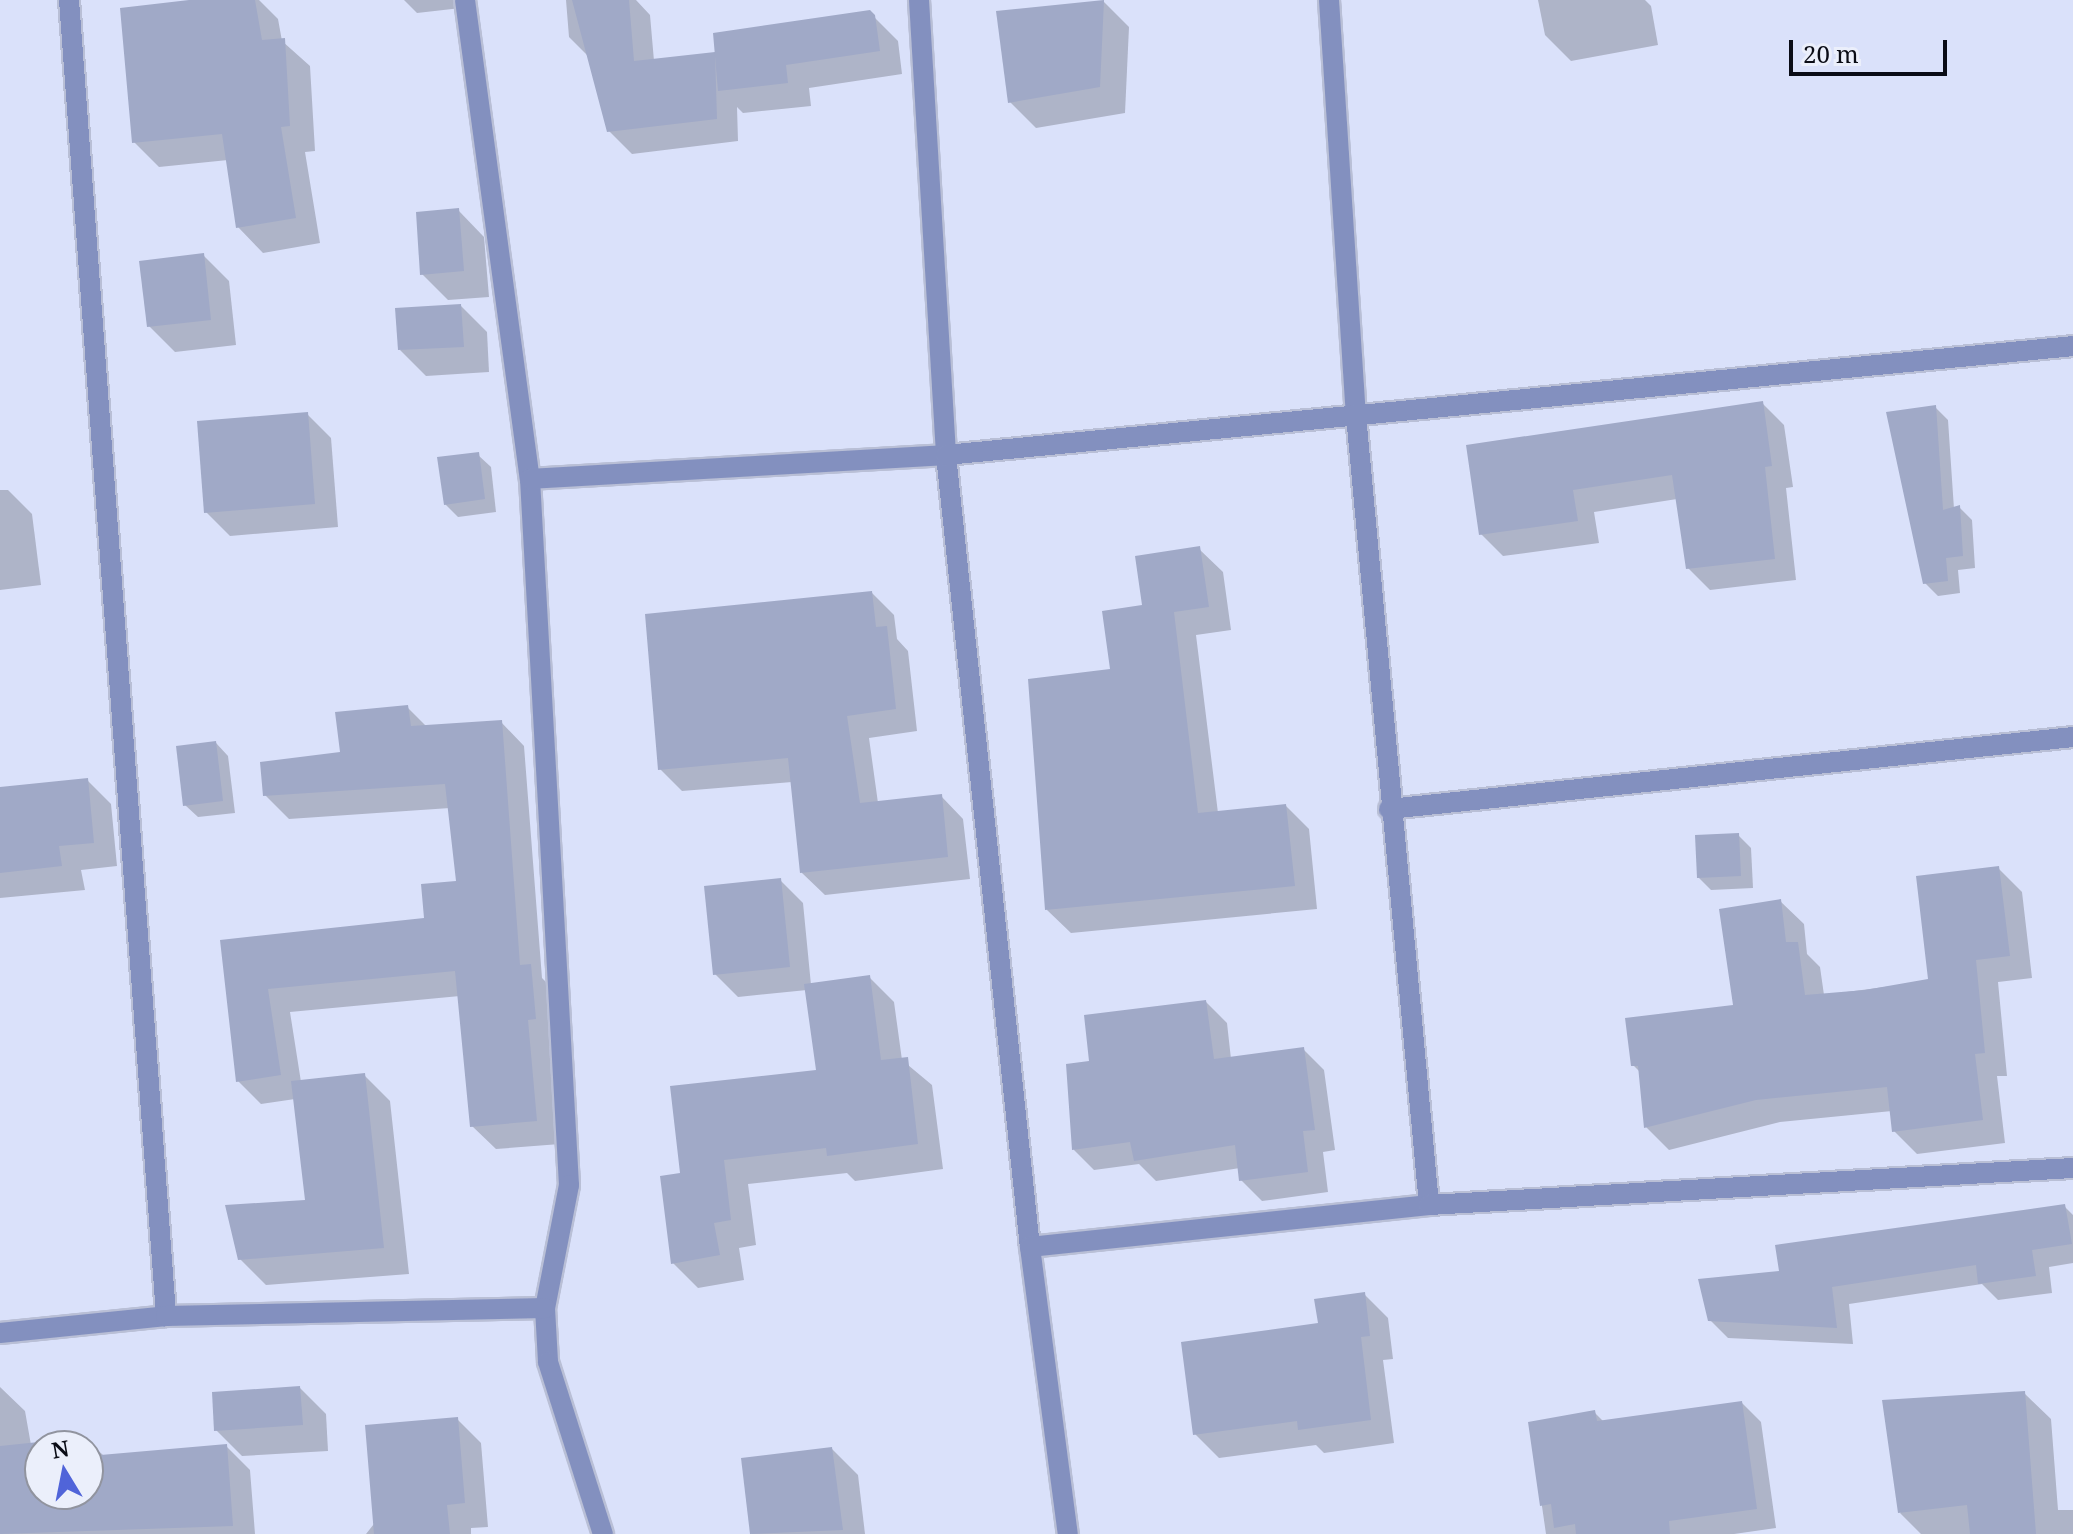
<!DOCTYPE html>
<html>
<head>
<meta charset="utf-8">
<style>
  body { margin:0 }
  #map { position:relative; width:2073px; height:1534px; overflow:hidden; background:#dae1fa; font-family:"Noto Serif",serif }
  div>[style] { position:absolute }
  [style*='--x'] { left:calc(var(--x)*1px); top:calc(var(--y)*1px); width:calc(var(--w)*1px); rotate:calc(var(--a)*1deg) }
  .shadow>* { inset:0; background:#0003 }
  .building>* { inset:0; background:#a0a9c7 }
  .roads { filter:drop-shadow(2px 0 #b9bfd6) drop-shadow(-2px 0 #b9bfd6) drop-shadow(0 2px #b9bfd6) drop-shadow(0 -2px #b9bfd6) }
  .street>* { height:20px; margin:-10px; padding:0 10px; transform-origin:10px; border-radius:10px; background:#8390bf }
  span { translate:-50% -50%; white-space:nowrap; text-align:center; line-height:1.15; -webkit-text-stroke:6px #ebeffb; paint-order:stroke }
  .north { position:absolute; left:24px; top:1430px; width:80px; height:80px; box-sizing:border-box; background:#ebeffb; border:2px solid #91949f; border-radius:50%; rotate:350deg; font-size:22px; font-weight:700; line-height:32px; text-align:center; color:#0a0c16 }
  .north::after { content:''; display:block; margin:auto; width:28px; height:36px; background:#5064d9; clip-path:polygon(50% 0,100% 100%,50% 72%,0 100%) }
  .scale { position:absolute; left:1789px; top:40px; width:158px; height:36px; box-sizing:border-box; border:4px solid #0a0c16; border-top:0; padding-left:10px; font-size:24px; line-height:28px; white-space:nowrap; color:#0a0c16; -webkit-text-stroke:6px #ebeffb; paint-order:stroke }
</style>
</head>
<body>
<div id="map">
  <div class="shadow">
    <div style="clip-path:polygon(205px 0,259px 0,278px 19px,282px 41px,310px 66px,315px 151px,305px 152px,320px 243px,263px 253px,238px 227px,228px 160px,159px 167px,134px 142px)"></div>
    <div style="clip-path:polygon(404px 0,460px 0,461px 8px,417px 13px)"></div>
    <div style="clip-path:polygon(566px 0,636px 0,650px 15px,654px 61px,717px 54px,869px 12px,898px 41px,902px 74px,809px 88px,811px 106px,743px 113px,737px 107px,738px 141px,632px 154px,609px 131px,590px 58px,569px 37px)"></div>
    <div style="clip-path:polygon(1538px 0,1645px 0,1651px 6px,1658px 45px,1571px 61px,1545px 35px)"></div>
    <div style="clip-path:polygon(1103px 1px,1129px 27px,1125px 113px,1036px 128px,1010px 102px)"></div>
    <div style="clip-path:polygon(458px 210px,484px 237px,489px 297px,448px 300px,422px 274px)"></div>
    <div style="clip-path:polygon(203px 255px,229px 281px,236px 345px,175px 352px,149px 326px)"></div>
    <div style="clip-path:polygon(461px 306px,487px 332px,489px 372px,426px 376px,400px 350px)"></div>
    <div style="clip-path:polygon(1762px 403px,1784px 425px,1793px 487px,1786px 488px,1796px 580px,1710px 590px,1688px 568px,1677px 499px,1594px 512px,1599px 543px,1503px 556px,1481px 534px,1468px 447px)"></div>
    <div style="clip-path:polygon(1935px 407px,1948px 420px,1954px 509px,1959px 507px,1972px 520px,1975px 568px,1958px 570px,1960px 593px,1938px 596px,1925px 583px)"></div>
    <div style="clip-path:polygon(307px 414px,331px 438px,338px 527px,230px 536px,206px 512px)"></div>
    <div style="clip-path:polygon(478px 455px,491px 467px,496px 512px,458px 517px,445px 504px)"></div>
    <div style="clip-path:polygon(0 490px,8px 490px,32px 514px,41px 585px,0 590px)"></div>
    <div style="clip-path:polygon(1199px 549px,1223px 572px,1231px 630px,1196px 635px,1218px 813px,1286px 806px,1309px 829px,1317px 909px,1071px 933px,1047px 910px,1112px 671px,1145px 606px)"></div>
    <div style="clip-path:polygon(872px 593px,894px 615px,897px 639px,908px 651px,917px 731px,869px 738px,878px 803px,941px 796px,963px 819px,970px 879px,825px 895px,802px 873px,792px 782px,682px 791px,660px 769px)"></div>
    <div style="clip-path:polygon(407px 707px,427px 727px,501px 722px,524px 746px,542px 978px,553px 989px,558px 1042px,551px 1043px,560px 1144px,496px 1149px,472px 1126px,460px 996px,290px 1012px,301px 1082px,364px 1075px,390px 1101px,409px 1274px,266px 1285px,240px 1259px,307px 1202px,295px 1099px,261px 1104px,238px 1081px,222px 942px,426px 920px,458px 883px,450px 808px,289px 819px,265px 795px,342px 754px)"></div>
    <div style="clip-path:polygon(216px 743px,228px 756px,235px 813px,198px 817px,185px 805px)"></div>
    <div style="clip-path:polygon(87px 780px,111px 804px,117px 866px,81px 870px,85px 890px,0 898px,0 789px)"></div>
    <div style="clip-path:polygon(1738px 835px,1751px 848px,1753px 888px,1711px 890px,1698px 877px)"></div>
    <div style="clip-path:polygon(1998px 868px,2022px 892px,2032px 978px,1998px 982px,2007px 1076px,1997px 1076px,2005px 1143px,1917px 1154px,1894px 1131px,1892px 1111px,1780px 1122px,1669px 1150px,1646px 1127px,1641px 1073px,1633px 1065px,1735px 1007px,1780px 901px,1804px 924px,1807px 954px,1820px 967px,1824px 995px,1930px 981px)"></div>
    <div style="clip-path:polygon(780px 880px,803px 903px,811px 985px,869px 977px,894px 1002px,902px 1060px,932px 1085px,943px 1169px,855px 1181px,847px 1173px,748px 1184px,756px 1245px,739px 1248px,744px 1280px,698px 1288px,673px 1263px,682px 1175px,818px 1071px,807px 990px,738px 997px,715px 974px)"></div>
    <div style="clip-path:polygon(1206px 1002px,1227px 1023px,1231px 1059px,1303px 1049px,1324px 1070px,1335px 1150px,1323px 1152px,1328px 1192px,1262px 1201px,1241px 1180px,1240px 1168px,1156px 1181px,1139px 1164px,1094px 1170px,1074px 1150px,1091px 1062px)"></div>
    <div style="clip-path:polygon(2064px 1206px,2073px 1215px,2073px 1263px,2049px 1267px,2052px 1293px,1998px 1300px,1982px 1284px,1849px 1304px,1853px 1344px,1728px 1338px,1710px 1320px)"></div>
    <div style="clip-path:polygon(1364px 1294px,1388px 1318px,1393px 1359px,1383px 1360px,1394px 1443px,1324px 1453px,1316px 1445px,1219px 1458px,1195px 1434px,1320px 1325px)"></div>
    <div style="clip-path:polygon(evenodd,0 1387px,25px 1411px,31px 1445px,86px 1439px,104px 1456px,226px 1446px,250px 1470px,255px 1534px,0 1534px,0 1387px,40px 1446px,88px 1446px,88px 1494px,40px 1494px,40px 1446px)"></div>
    <div style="clip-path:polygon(300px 1388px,326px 1414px,328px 1451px,242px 1456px,216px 1430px)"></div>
    <div style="clip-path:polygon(2024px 1393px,2051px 1419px,2058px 1510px,2073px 1510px,2073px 1534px,1921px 1534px,1900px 1513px)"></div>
    <div style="clip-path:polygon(1742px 1403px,1761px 1422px,1776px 1528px,1734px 1534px,1546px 1534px,1530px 1423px,1594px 1412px,1604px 1422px)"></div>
    <div style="clip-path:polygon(457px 1419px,481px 1443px,488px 1527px,471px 1528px,471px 1534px,366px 1534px)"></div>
    <div style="clip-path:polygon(832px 1449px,858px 1475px,865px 1534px,752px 1534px,743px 1460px)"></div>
  </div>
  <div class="building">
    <div style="clip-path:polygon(189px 0,255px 0,262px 40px,285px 38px,290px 126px,281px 127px,296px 218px,236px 228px,222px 134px,132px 143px,120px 8px)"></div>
    <div style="clip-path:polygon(572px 0,629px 0,634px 61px,715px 52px,717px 119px,607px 132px)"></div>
    <div style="clip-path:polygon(1104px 0,1100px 87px,1008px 103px,996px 11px)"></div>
    <div style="clip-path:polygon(870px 10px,875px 15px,880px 51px,786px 65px,788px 83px,718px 91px,713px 33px)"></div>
    <div style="clip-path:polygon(459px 208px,464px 271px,420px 275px,416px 212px)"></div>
    <div style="clip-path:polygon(204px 253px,211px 320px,147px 327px,139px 261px)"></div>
    <div style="clip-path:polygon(461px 304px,464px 347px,398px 350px,395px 308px)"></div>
    <div style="clip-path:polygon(1763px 401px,1772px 466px,1765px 467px,1775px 559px,1686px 569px,1672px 475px,1573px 490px,1578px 521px,1479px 535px,1466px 445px)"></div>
    <div style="clip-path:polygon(1936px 405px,1943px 510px,1960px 505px,1963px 556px,1946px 558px,1948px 581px,1923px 584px,1886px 412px)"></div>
    <div style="clip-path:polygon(308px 412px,315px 504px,204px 513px,197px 421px)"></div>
    <div style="clip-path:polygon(479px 452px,485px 499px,444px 505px,437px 457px)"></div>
    <div style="clip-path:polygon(1200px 546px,1209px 607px,1174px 612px,1198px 813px,1286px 804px,1295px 886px,1045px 910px,1028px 679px,1110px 669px,1102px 611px,1142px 605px,1135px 556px)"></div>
    <div style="clip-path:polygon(872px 591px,876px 627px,887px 626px,896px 709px,847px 716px,860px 803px,942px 794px,948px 857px,800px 873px,788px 758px,658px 770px,645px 614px)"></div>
    <div style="clip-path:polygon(408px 705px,411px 726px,502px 720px,520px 965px,531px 964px,536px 1019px,528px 1020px,537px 1121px,470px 1127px,455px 971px,268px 989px,281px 1075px,236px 1082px,220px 940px,424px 918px,421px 884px,456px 881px,445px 784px,263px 796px,260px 762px,340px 752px,335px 712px)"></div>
    <div style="clip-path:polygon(216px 741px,223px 801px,183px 806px,176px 746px)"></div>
    <div style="clip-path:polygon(88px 778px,94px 843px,59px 846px,62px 866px,0 873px,0 787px)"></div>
    <div style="clip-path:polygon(1739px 833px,1741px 876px,1697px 878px,1695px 835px)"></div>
    <div style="clip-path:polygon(1999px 866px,2010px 956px,1976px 960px,1985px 1053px,1975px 1054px,1983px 1120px,1892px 1132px,1887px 1087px,1756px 1100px,1644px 1128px,1638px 1066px,1631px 1066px,1625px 1018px,1733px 1005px,1719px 909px,1781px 899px,1786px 942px,1798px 942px,1805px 995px,1865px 990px,1928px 979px,1916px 876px)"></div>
    <div style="clip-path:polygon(781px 878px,790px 967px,713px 975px,704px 886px)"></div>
    <div style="clip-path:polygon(870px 975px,881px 1060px,908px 1057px,918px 1144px,827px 1156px,826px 1148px,724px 1160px,731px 1220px,714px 1223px,720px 1255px,671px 1264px,660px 1176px,680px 1173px,670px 1086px,816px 1070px,804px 984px)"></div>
    <div style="clip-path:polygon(1206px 1000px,1214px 1059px,1304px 1047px,1315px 1130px,1303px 1131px,1308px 1172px,1239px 1181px,1235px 1145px,1134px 1161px,1130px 1142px,1072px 1150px,1066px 1064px,1089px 1061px,1084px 1015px)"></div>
    <div style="clip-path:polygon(365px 1073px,384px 1248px,238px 1260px,225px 1205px,305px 1200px,291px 1081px)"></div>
    <div style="clip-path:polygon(2065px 1204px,2072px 1244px,2032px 1250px,2036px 1276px,1978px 1284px,1976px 1265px,1832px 1287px,1837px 1328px,1708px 1321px,1698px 1279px,1779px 1271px,1775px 1245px)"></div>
    <div style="clip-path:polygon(1365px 1292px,1370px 1336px,1361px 1337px,1371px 1420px,1298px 1430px,1297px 1421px,1193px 1435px,1181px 1342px,1318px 1323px,1314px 1299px)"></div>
    <div style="clip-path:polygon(300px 1386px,303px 1425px,214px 1431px,212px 1392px)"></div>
    <div style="clip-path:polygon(2025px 1391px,2036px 1534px,1970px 1534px,1967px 1505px,1898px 1513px,1882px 1400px)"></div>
    <div style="clip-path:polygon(1742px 1401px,1757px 1509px,1669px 1521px,1670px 1534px,1576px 1534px,1575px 1524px,1554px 1528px,1551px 1504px,1540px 1506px,1528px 1422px,1595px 1410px,1597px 1421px)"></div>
    <div style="clip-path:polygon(458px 1417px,465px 1503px,447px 1505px,450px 1534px,374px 1534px,365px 1425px)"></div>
    <div style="clip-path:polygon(87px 1437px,88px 1446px,40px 1446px,40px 1494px,88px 1494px,88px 1449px,89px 1456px,227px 1444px,233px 1526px,0 1534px,0 1446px)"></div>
    <div style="clip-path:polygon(832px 1447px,843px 1530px,750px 1534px,741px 1458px)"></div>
  </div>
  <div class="roads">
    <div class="street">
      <div style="--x:69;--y:0;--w:1320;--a:85.78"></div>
      <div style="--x:465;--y:0;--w:483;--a:82.3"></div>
      <div style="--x:530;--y:479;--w:707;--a:86.84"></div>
      <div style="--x:569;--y:1185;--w:125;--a:101"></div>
      <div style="--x:545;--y:1308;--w:54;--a:86.8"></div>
      <div style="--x:548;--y:1362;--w:181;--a:72.3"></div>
      <div style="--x:919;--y:0;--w:456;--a:86.6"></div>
      <div style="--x:946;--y:455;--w:796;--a:83.95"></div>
      <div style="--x:1030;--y:1247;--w:290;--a:82.5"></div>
      <div style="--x:1329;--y:0;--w:416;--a:86.3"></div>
      <div style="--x:1356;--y:415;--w:793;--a:84.72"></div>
      <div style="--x:530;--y:479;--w:417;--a:-3.3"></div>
      <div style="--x:946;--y:455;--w:1132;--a:-5.52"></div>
      <div style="--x:1389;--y:809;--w:688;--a:-6.01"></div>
      <div style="--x:1030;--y:1247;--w:401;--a:-6"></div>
      <div style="--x:1429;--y:1205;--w:645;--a:-3.29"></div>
      <div style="--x:0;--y:1333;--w:167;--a:-5.8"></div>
      <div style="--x:166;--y:1316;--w:379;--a:-1.2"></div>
    </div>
  </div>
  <div class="north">N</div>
  <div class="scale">20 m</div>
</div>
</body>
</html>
